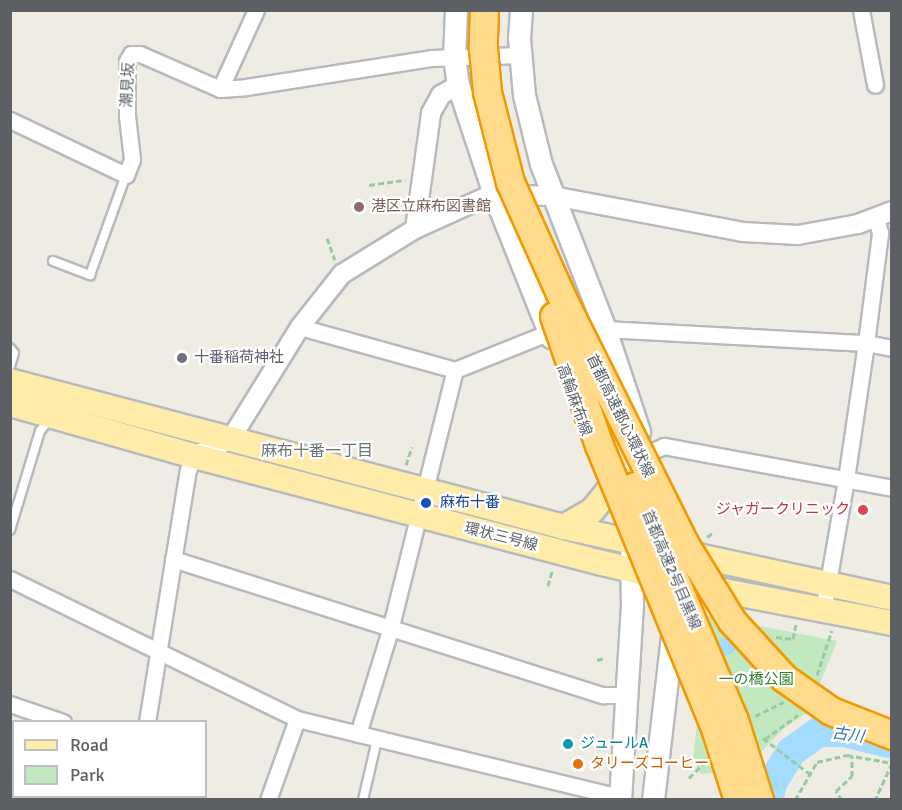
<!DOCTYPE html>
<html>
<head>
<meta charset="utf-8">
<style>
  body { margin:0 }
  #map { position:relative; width:902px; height:810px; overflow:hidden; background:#efece4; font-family:Signika,"Noto Sans JP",sans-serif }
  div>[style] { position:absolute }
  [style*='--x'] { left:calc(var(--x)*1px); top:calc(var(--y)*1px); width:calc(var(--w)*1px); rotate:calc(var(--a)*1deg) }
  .green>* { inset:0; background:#c1e8bf }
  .water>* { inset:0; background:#a4dcff }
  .round { border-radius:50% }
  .river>* { height:30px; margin:-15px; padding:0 15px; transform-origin:15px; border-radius:15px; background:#a4dcff }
  .path>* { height:3px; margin-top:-1.5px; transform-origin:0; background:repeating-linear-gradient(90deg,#97caa3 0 6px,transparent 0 9px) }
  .roads { filter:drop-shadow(2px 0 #b6babf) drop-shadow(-2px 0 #b6babf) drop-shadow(0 2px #b6babf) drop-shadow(0 -2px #b6babf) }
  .service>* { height:8px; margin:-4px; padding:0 4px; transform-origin:4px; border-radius:4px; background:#fff }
  .minor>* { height:15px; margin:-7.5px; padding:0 7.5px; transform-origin:7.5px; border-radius:7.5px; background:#fff }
  .tertiary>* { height:18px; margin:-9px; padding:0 9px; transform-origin:9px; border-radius:9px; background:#fff }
  .secondary>* { height:21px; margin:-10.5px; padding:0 10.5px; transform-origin:10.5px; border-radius:10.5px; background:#fff }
  .primary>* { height:24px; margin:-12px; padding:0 12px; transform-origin:12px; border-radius:12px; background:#ffeca9 }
  .bridges { filter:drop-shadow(2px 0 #f39900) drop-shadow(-2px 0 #f39900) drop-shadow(0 2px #f39900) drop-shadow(0 -2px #f39900) }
  .motorway-bridge>* { height:27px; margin:-13.5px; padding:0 13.5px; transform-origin:13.5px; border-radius:13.5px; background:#ffdb8b }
  .dots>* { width:16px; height:16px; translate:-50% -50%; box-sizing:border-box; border:3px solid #fff; border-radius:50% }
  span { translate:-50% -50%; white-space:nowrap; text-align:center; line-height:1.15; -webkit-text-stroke:4.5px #fff; paint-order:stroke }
  .street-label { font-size:15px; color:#5c6065 }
  .education-label { font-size:15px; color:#785e54 }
  .left { translate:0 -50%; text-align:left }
  .worship-label { font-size:15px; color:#5b616d }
  .transit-label { font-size:15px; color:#164399 }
  .health-label { font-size:15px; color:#be3a42 }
  .right { translate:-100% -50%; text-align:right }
  .park-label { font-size:15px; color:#30822f }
  .culture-label { font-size:15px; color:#0d838f }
  .food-label { font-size:15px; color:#c56008 }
  .neighbourhood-label { font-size:16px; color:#6d7377 }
  .water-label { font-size:16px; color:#3878ae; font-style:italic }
  .frame { position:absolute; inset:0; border:12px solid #5c6065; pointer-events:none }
  .legend { position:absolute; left:12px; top:720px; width:195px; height:78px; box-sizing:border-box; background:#fff; border:2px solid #bebfc1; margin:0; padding:8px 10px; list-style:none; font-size:18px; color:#5c6065 }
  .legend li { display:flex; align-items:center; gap:12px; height:30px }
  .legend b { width:30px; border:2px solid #bebfc1 }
</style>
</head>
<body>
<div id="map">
  <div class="green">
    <div style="clip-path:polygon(708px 616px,837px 641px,809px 711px,783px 729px,759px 754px,713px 773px,701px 774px,693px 761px)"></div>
  </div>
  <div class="water">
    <div class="round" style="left:717px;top:637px;width:18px;height:18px"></div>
  </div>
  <div class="river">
    <div style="--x:769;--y:800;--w:15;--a:-82"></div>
    <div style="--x:771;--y:785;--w:39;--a:-59"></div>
    <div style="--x:791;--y:752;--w:34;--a:-36"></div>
    <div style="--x:819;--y:732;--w:25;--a:0"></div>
    <div style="--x:844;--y:732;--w:46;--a:13.7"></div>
  </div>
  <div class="path">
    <div style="--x:369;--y:185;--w:37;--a:-8"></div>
    <div style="--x:327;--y:238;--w:23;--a:70"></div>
    <div style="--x:406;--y:465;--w:19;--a:-72"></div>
    <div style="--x:707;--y:537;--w:7;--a:-34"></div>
    <div style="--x:548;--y:586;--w:16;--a:-75"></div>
    <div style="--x:776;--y:637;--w:17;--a:7"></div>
    <div style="--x:793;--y:639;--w:15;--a:-79"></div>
    <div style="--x:597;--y:660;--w:8;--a:-14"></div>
    <div style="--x:817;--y:675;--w:47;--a:-71.6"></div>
    <div style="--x:755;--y:716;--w:32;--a:-26"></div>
    <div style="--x:763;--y:738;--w:59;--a:37.5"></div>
    <div style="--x:765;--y:739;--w:41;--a:-36"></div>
    <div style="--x:689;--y:778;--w:21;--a:-45"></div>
    <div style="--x:795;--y:800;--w:44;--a:-59.9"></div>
    <div style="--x:817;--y:762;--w:31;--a:-13"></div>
    <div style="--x:847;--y:755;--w:46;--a:10.1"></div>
    <div style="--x:892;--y:763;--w:41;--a:114.7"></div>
    <div style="--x:842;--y:800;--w:11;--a:-124"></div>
    <div style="--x:836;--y:791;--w:22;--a:-43"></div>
    <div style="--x:852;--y:776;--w:20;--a:-90"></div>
  </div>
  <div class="roads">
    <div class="service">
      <div style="--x:53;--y:261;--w:40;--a:21"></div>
      <div style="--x:90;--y:275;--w:106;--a:-70.2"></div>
      <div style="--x:10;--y:348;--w:6;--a:51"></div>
      <div style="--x:14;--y:353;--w:14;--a:107"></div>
      <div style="--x:10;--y:530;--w:103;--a:-73.1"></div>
      <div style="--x:40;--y:431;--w:16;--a:-50"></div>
      <div style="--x:363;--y:800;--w:62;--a:-76.9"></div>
    </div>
    <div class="minor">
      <div style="--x:861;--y:10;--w:76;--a:79.4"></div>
      <div style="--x:220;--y:89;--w:87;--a:-65.5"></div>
      <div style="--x:10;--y:120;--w:128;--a:25.4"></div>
      <div style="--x:126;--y:175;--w:17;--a:-69"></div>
      <div style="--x:132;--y:159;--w:43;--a:-96.6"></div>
      <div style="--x:127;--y:116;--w:55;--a:-90"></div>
      <div style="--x:127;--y:61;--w:8;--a:-60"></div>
      <div style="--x:131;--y:54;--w:9;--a:0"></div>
      <div style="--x:140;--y:54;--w:87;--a:23.6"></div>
      <div style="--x:220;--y:89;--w:26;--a:-4"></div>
      <div style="--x:246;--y:87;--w:187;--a:-8.9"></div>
      <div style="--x:431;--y:58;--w:89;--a:-1.9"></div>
      <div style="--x:300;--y:327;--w:161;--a:15.5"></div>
      <div style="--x:605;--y:329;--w:261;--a:3.1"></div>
      <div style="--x:866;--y:343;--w:26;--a:11"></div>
      <div style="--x:646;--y:454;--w:20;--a:-24"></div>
      <div style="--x:664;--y:446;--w:232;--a:10.4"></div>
      <div style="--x:173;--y:559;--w:451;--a:17.6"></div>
      <div style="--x:603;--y:695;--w:24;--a:0"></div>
      <div style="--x:10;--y:579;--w:319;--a:26"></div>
      <div style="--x:297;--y:719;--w:332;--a:13.6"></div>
      <div style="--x:823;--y:611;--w:134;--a:-80.1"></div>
      <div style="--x:846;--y:479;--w:137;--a:-81.6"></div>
      <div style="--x:866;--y:343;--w:111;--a:-82.7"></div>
      <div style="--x:880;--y:233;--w:16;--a:-105"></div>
      <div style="--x:10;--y:704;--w:56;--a:18.8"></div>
      <div style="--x:147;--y:722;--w:255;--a:-80.8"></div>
      <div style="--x:188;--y:470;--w:15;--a:-67"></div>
      <div style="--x:358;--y:734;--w:109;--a:-72.9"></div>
      <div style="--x:390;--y:630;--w:268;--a:-76"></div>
      <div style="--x:455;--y:370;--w:102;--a:-21.8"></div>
      <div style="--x:140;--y:800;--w:4;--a:-90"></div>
      <div style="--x:268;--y:800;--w:86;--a:-70.3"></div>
    </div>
    <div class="tertiary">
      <div style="--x:415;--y:229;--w:117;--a:-82.1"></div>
      <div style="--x:431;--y:113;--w:21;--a:-61"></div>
      <div style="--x:441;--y:95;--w:20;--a:-30"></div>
      <div style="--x:194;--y:456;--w:39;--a:-24"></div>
      <div style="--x:230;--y:440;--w:133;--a:-58.2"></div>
      <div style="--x:300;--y:327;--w:68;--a:-51.6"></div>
      <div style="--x:342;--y:274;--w:86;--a:-31.7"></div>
      <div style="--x:415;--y:229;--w:78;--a:-24.3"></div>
      <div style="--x:486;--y:197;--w:9;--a:-21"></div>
      <div style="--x:494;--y:194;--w:59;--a:1.9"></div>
      <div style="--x:553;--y:196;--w:193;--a:10.7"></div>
      <div style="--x:743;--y:232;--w:55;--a:3.1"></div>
      <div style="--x:798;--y:235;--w:61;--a:-10.4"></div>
      <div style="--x:858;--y:224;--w:36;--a:-21"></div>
    </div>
    <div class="secondary">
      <div style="--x:456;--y:10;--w:47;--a:92.4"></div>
      <div style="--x:454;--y:57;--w:28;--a:82"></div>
      <div style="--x:458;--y:85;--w:115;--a:71.7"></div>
      <div style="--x:494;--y:194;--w:154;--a:68.3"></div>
      <div style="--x:521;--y:10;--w:28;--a:94"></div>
      <div style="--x:519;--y:38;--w:57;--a:85"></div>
      <div style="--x:524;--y:95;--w:71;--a:76.2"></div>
      <div style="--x:541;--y:164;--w:177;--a:68.8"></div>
      <div style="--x:605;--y:329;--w:108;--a:71.6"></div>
      <div style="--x:620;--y:800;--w:195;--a:-86.5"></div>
      <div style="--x:632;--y:605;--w:50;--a:-91.1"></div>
      <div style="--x:653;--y:800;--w:175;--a:-83.4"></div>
    </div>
    <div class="primary">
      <div style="--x:10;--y:381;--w:573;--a:14.76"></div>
      <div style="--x:564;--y:527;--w:336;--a:12.2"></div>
      <div style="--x:10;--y:404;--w:191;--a:15.8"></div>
      <div style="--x:194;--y:456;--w:422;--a:14.7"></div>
      <div style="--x:602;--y:563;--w:120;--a:13"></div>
      <div style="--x:719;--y:590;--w:176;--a:10.8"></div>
      <div style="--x:564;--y:527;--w:32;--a:-30"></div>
      <div style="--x:592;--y:511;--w:26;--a:-51"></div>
    </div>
  </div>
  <div class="bridges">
    <div class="motorway-bridge">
      <div style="--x:484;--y:10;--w:38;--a:92"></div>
      <div style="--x:483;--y:48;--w:44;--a:84.8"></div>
      <div style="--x:487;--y:92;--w:93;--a:75.7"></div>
      <div style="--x:510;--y:182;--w:132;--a:65.8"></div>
      <div style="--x:564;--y:302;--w:269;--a:63.5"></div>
      <div style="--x:684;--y:543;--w:92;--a:58.4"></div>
      <div style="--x:732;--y:621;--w:77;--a:47.6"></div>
      <div style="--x:784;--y:678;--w:57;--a:35.1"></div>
      <div style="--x:831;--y:711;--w:66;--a:21.5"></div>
      <div style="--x:554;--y:316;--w:137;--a:70.8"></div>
      <div style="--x:599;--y:445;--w:306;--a:67.7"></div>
      <div style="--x:715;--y:728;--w:76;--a:72.3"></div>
      <div style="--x:635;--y:486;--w:254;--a:67.1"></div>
      <div style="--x:734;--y:720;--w:84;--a:72.6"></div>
    </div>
  </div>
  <div class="dots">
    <div style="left:359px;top:207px;background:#8d6e63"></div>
    <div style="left:182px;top:358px;background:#6b7280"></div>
    <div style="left:426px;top:503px;background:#1a4fb4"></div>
    <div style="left:863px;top:510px;background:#e0444e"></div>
    <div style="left:568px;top:744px;background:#0f9aa8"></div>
    <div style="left:578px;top:764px;background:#e8710a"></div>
  </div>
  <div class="street-label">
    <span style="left:128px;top:85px;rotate:-87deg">潮見坂</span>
    <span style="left:574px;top:400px;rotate:70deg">高輪麻布線</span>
    <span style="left:620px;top:416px;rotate:64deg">首都高速都心環状線</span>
    <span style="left:501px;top:537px;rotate:14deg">環状三号線</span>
    <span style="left:671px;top:570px;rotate:67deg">首都高速2号目黒線</span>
  </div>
  <div class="education-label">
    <span class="left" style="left:371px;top:207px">港区立麻布図書館</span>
  </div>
  <div class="worship-label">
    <span class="left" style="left:194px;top:358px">十番稲荷神社</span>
  </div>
  <div class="transit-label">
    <span class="left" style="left:440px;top:503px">麻布十番</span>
  </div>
  <div class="health-label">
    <span class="right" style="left:850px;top:510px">ジャガークリニック</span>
  </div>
  <div class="park-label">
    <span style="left:756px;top:680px">一の橋公園</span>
  </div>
  <div class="culture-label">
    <span class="left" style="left:580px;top:744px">ジュールA</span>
  </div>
  <div class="food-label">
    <span class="left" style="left:590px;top:764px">タリーズコーヒー</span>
  </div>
  <div class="neighbourhood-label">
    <span style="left:317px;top:451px">麻布十番一丁目</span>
  </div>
  <div class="water-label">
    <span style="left:848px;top:735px;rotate:8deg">古川</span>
  </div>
  <div class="frame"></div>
  <ul class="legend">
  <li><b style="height:8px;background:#ffeca9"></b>Road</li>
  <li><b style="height:16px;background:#c1e8bf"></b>Park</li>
  </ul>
</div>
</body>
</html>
